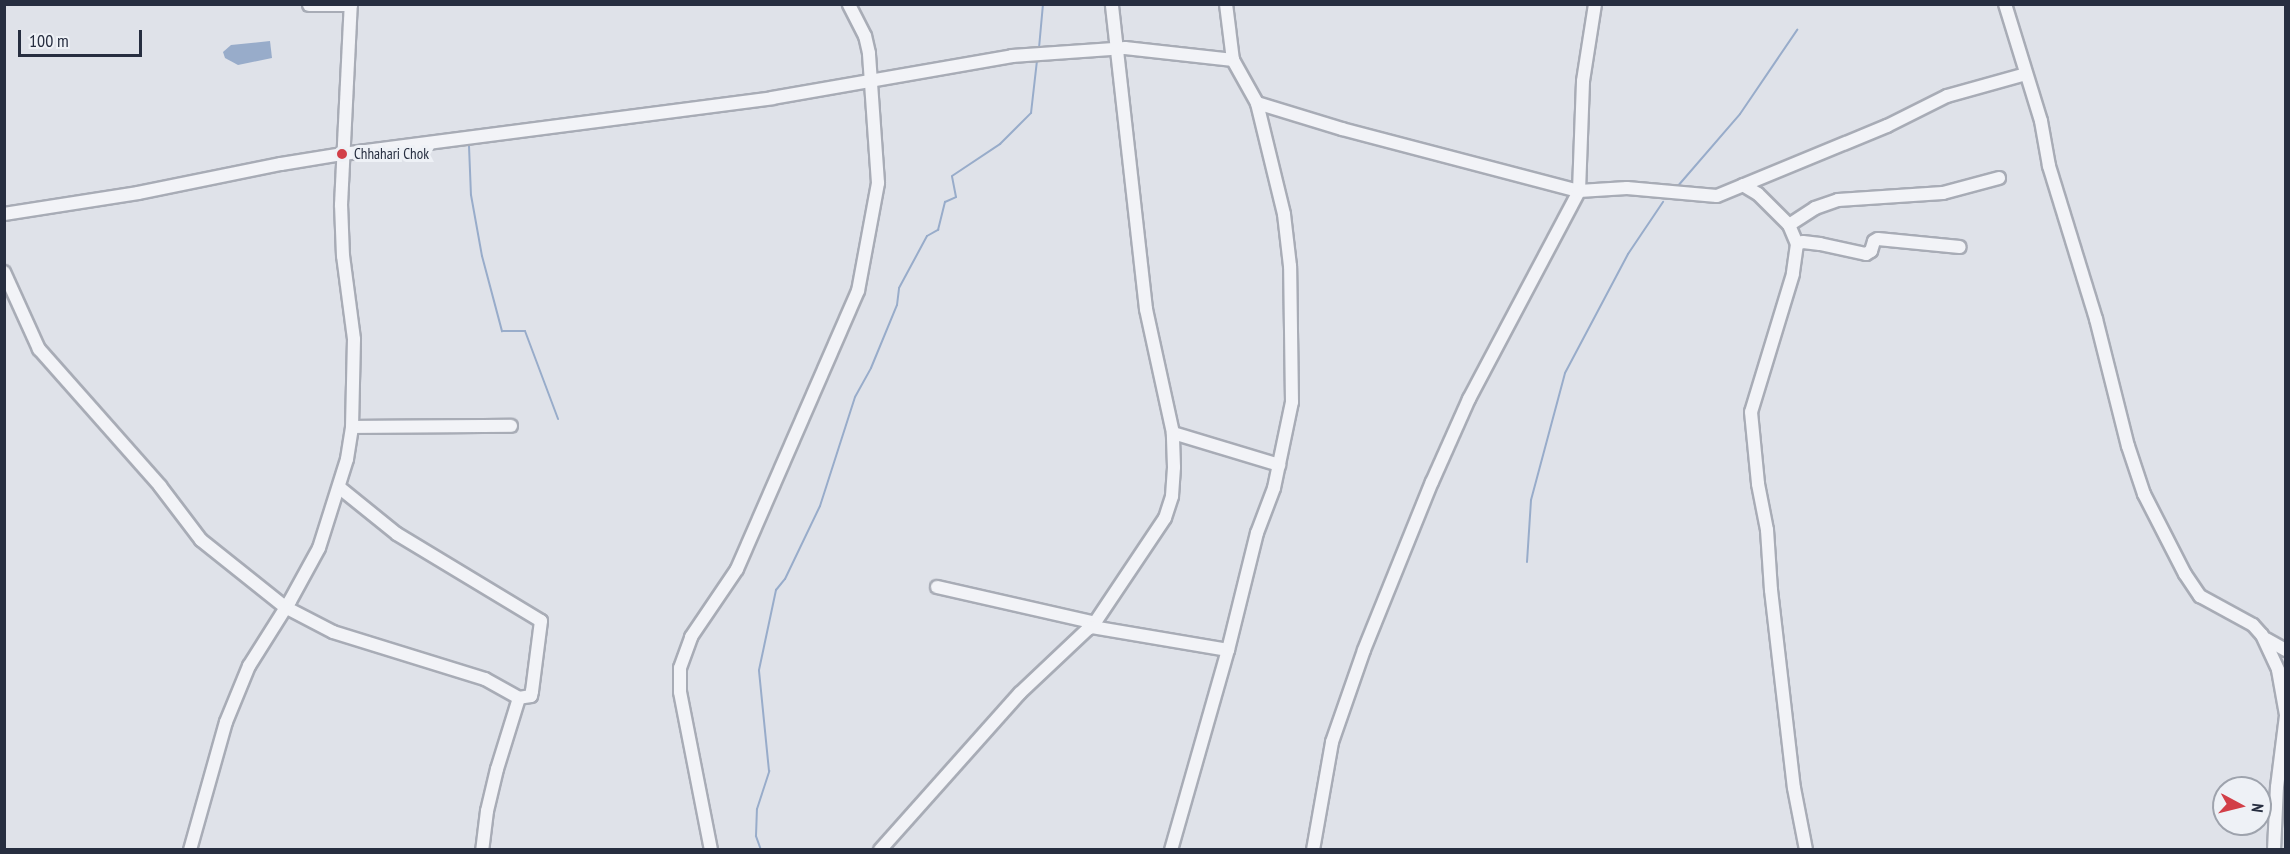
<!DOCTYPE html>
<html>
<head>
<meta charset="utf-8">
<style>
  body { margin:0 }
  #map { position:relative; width:2290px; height:854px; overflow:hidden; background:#dfe2e9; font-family:"PT Sans Narrow",sans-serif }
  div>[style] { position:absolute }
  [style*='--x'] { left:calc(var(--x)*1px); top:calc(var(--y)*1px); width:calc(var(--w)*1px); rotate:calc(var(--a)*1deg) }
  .water>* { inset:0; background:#98acca }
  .stream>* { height:2px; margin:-1px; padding:0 1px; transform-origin:1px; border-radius:1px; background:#98acca }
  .roads { filter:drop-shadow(2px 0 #a8acb6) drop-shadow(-2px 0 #a8acb6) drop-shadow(0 2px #a8acb6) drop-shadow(0 -2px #a8acb6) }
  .minor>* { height:12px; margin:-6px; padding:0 6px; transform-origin:6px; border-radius:6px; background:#f2f3f7 }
  .dots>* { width:16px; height:16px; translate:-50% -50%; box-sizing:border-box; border:3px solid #eef1f6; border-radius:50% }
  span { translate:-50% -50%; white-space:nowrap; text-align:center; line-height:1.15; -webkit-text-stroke:6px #eef1f6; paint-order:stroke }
  .poi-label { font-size:15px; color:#272e40 }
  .left { translate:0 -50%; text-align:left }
  .frame { position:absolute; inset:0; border:6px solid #272e40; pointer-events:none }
  .north { position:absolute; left:2212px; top:776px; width:60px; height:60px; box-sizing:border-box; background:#eef1f6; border:2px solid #9ea3ad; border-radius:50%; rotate:97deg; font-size:16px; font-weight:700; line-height:24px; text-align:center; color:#272e40 }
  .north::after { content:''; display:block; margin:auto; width:21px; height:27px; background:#d23f48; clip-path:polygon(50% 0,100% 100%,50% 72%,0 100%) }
  .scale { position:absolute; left:18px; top:30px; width:124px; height:27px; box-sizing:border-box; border:3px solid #272e40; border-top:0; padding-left:8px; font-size:18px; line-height:21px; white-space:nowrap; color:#272e40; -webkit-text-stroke:4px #eef1f6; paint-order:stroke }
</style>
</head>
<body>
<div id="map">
  <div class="water">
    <div style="clip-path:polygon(270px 41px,272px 58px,238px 65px,225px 58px,223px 52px,231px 45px)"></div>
  </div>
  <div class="stream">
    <div style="--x:1039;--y:48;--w:44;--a:-84.8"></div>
    <div style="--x:469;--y:146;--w:49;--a:87.7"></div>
    <div style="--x:471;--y:195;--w:62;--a:79.8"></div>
    <div style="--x:482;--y:256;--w:78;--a:75.1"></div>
    <div style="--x:502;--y:331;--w:23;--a:0"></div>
    <div style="--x:525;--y:331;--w:94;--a:69.4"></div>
    <div style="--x:1677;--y:187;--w:96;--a:-49.2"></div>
    <div style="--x:1740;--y:114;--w:102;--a:-55.8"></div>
    <div style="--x:1527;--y:562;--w:62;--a:-86.3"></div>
    <div style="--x:1531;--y:500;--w:131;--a:-75"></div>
    <div style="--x:1565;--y:373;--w:135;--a:-62.1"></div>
    <div style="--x:1628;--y:254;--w:63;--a:-56.1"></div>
    <div style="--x:761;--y:850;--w:15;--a:-110"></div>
    <div style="--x:756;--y:836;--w:27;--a:-88"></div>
    <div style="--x:757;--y:809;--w:40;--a:-72"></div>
    <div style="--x:769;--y:771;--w:101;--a:-95.7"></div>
    <div style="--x:759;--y:670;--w:82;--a:-78"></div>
    <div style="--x:776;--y:590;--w:14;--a:-51"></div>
    <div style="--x:785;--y:579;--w:81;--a:-64.4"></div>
    <div style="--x:820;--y:506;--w:114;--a:-72.2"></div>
    <div style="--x:855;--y:397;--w:33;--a:-61"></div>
    <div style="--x:871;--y:368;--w:68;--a:-67.6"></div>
    <div style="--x:897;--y:305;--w:17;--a:-83"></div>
    <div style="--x:899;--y:288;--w:59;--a:-61.7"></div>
    <div style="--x:927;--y:236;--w:13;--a:-29"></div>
    <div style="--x:938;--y:230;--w:29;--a:-76"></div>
    <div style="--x:945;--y:202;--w:12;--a:-24"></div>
    <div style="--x:956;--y:197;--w:21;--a:-101"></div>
    <div style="--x:952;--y:176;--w:58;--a:-33.7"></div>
    <div style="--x:1000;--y:144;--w:44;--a:-45"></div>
    <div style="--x:1031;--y:113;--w:53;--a:-83.5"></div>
  </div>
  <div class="roads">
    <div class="minor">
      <div style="--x:1226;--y:4;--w:56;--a:82.9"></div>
      <div style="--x:2005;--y:4;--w:122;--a:72.9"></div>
      <div style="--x:2041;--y:121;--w:46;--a:79.9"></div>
      <div style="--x:2049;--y:166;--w:160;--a:72.9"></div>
      <div style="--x:2096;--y:319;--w:131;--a:75.9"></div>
      <div style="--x:2128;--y:446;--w:51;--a:71.6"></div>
      <div style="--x:2144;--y:494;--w:90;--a:62.9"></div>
      <div style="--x:2185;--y:574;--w:27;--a:56"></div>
      <div style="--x:2200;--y:596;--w:60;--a:28.7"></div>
      <div style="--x:2253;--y:625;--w:13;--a:48"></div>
      <div style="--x:2262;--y:635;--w:38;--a:65"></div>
      <div style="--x:2278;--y:670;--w:46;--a:79.9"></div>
      <div style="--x:309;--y:5;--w:42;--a:0"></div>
      <div style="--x:1743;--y:185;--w:17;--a:31"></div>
      <div style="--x:1758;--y:194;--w:44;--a:45"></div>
      <div style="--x:1789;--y:225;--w:21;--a:67"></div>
      <div style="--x:1797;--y:244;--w:30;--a:98"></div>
      <div style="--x:1793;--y:274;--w:144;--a:106.9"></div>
      <div style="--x:1751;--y:412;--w:72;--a:84.4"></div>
      <div style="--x:1758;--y:484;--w:47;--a:78.9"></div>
      <div style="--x:1767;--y:530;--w:60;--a:86.2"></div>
      <div style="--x:1771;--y:590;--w:199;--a:83.4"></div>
      <div style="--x:1794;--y:788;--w:63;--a:79"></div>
      <div style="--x:4;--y:214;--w:136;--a:-8.9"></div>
      <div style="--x:138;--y:193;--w:146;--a:-11.5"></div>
      <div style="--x:281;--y:164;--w:63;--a:-9.2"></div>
      <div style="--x:343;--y:154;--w:433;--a:-7.4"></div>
      <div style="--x:772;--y:98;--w:244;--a:-9.9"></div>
      <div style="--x:1012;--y:56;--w:113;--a:-4"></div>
      <div style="--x:1125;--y:48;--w:109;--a:6.3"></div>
      <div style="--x:1233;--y:60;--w:49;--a:60.8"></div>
      <div style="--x:1257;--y:103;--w:89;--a:17"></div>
      <div style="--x:1342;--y:129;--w:245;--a:14.7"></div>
      <div style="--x:1579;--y:191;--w:48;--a:-3.6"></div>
      <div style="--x:1627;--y:188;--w:90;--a:5.1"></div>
      <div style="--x:1717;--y:196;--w:184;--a:-22.4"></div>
      <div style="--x:1887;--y:126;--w:67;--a:-26.6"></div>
      <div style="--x:1947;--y:96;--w:82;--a:-15.6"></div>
      <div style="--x:1789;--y:225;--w:31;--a:-33"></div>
      <div style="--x:1815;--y:208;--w:24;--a:-19"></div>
      <div style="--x:1838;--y:200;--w:105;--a:-3.8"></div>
      <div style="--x:1943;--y:193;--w:58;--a:-15"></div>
      <div style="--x:1797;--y:244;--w:6;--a:-18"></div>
      <div style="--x:1803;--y:242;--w:17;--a:7"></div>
      <div style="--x:1820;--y:244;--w:47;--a:12.3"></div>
      <div style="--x:1866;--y:254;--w:6;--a:-31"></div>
      <div style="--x:1871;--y:251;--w:10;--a:-73"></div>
      <div style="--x:1874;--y:241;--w:4;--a:-27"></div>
      <div style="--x:1878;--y:239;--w:82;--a:5.6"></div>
      <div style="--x:4;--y:272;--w:85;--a:65.6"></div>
      <div style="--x:39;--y:349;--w:183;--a:48.5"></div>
      <div style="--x:160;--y:486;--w:68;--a:52.8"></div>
      <div style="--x:201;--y:540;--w:107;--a:38.6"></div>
      <div style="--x:285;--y:607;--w:54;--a:27.5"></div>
      <div style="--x:333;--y:632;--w:159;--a:17.2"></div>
      <div style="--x:485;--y:679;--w:39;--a:29"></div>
      <div style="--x:519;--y:698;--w:74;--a:107.2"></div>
      <div style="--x:497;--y:769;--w:43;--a:103.4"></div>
      <div style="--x:487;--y:811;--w:39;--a:97"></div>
      <div style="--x:352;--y:427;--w:159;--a:-0.4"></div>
      <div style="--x:1173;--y:433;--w:111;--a:16.8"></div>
      <div style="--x:340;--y:488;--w:73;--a:38.9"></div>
      <div style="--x:397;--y:534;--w:168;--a:31.1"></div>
      <div style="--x:541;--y:621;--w:71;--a:97.3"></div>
      <div style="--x:532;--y:691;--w:5;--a:101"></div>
      <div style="--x:531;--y:696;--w:12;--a:171"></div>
      <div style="--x:937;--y:587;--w:162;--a:12.8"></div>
      <div style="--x:1092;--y:627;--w:131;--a:-56.2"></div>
      <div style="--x:1165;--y:518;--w:23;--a:-72"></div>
      <div style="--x:1172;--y:496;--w:29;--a:-86"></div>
      <div style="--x:1174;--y:467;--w:34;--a:-92"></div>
      <div style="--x:1173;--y:433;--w:127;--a:-102.3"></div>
      <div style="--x:1146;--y:309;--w:307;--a:-96.4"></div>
      <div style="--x:2266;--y:639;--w:23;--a:29"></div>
      <div style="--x:190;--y:850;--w:133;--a:-74.3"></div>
      <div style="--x:226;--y:722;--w:61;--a:-67.7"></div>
      <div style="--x:249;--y:666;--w:77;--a:-57.8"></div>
      <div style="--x:290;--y:601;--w:60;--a:-61.3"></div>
      <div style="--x:319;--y:548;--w:93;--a:-72.5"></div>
      <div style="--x:347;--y:459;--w:32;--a:-81"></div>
      <div style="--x:352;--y:427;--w:88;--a:-88.7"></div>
      <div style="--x:354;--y:339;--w:84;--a:-97.5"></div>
      <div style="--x:343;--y:256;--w:51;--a:-92.2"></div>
      <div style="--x:341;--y:205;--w:201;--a:-87.2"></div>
      <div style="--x:711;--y:850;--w:161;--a:-101.1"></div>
      <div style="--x:680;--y:692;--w:24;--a:-90"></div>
      <div style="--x:680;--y:668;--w:33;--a:-70"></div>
      <div style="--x:691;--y:637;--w:82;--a:-55.9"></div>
      <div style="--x:737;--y:569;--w:303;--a:-66.5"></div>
      <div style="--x:858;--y:291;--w:110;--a:-79.5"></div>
      <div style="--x:878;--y:183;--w:130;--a:-94"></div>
      <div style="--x:869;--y:53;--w:17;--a:-103"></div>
      <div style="--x:865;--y:36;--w:36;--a:-117"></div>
      <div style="--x:880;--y:850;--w:210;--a:-48.3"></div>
      <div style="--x:1020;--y:693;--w:93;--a:-43.3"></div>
      <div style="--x:1088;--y:629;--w:4;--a:-27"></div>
      <div style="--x:1092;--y:627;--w:138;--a:9.6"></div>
      <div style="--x:1171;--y:850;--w:208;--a:-74.1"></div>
      <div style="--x:1228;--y:650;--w:121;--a:-76.1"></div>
      <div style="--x:1257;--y:533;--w:48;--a:-69.3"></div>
      <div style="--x:1274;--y:488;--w:88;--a:-78.2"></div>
      <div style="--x:1292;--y:402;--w:136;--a:-90.8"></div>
      <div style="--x:1290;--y:266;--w:52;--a:-96.6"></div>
      <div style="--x:1284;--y:214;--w:114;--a:-103.7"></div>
      <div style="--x:1313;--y:850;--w:110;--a:-80"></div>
      <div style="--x:1332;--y:742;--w:97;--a:-70.8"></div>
      <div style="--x:1364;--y:650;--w:181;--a:-68"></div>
      <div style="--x:1432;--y:482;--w:91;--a:-66"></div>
      <div style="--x:1469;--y:399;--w:235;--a:-62.1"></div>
      <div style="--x:1579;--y:191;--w:110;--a:-87.9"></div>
      <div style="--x:1583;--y:81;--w:78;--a:-81.1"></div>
      <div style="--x:2274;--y:850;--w:63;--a:-87.3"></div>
      <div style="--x:2277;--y:787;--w:72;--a:-82.8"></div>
    </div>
  </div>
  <div class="dots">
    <div style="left:342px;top:154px;background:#d23f48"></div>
  </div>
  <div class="poi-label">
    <span class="left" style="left:354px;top:154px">Chhahari Chok</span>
  </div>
  <div class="frame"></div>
  <div class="north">N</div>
  <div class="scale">100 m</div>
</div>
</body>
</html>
